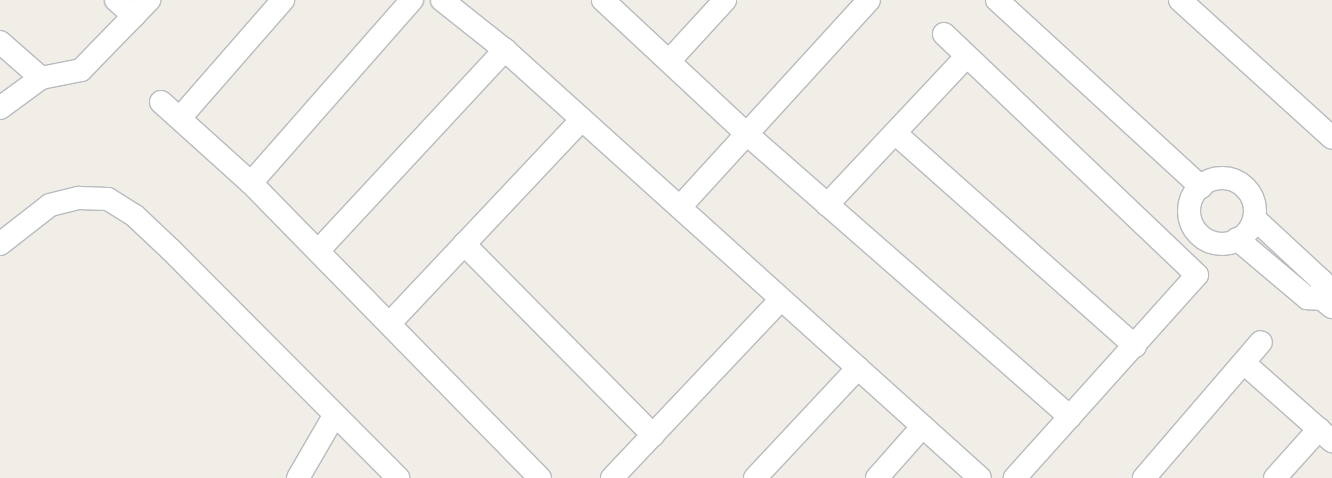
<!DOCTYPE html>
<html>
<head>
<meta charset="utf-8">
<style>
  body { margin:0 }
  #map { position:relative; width:1332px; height:478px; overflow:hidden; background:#f0eee6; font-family:"Exo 2",sans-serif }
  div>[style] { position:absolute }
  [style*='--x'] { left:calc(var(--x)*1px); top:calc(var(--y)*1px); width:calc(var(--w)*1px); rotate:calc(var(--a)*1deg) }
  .roads { filter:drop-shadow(1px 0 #b8bbc0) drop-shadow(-1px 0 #b8bbc0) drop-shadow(0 1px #b8bbc0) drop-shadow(0 -1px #b8bbc0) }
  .street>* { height:22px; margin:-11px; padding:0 11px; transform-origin:11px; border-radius:11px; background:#fff }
  .street>.ring { margin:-11px; padding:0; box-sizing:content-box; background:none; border:22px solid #fff; border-radius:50% }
  span { translate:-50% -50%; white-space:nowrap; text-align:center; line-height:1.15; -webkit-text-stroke:3px #fff; paint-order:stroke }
</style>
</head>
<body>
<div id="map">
  <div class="roads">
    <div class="street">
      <div style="--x:116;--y:0;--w:24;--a:42"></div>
      <div style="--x:442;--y:0;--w:80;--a:38.4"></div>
      <div style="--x:505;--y:50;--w:639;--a:42.02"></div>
      <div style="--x:603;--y:0;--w:198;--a:43"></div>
      <div style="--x:748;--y:135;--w:428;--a:41.2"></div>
      <div style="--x:997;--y:0;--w:277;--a:42.5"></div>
      <div style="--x:1180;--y:0;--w:205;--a:42.2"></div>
      <div style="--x:944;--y:34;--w:349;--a:43.6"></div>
      <div style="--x:1197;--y:275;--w:273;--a:131.9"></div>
      <div style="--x:0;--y:42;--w:55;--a:41.3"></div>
      <div style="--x:41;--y:78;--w:41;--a:-11.3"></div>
      <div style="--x:81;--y:70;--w:98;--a:-45.8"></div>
      <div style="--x:671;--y:59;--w:80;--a:-47.5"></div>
      <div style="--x:161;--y:102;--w:121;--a:42"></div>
      <div style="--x:251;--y:183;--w:413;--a:45.6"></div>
      <div style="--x:0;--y:108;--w:51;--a:-36.2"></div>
      <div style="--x:180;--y:118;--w:157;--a:-48.9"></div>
      <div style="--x:895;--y:133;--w:321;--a:41.6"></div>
      <div class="ring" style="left:1189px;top:178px;width:44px;height:44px"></div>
      <div style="--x:251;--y:183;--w:244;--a:-48.7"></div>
      <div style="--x:827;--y:205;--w:204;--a:-46.8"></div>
      <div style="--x:680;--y:207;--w:280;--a:-47.6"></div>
      <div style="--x:1255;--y:219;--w:91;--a:42.8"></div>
      <div style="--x:1322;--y:281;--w:18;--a:90"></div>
      <div style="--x:1237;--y:239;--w:92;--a:40.1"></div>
      <div style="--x:1307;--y:298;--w:15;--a:4"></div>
      <div style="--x:1322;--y:299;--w:13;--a:39"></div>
      <div style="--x:0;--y:244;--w:63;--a:-38"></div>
      <div style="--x:50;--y:205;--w:30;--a:-14"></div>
      <div style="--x:79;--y:198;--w:29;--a:2"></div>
      <div style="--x:108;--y:199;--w:32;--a:32"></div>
      <div style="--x:135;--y:216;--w:50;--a:43.4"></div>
      <div style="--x:171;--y:250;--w:322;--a:45.1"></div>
      <div style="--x:464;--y:244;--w:269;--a:45.3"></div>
      <div style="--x:318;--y:251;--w:275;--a:-47.1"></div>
      <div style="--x:390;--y:323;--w:279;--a:-46.7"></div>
      <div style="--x:1244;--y:363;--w:118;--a:41.6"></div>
      <div style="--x:298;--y:478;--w:72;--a:-59.9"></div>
      <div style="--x:612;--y:478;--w:246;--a:-46.6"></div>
      <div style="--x:755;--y:478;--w:151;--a:-46.9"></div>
      <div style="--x:877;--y:478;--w:69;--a:-48.5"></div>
      <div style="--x:1144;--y:478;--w:179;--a:-49.3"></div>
      <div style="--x:1275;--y:478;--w:66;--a:-48.1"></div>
    </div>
  </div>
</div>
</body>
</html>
